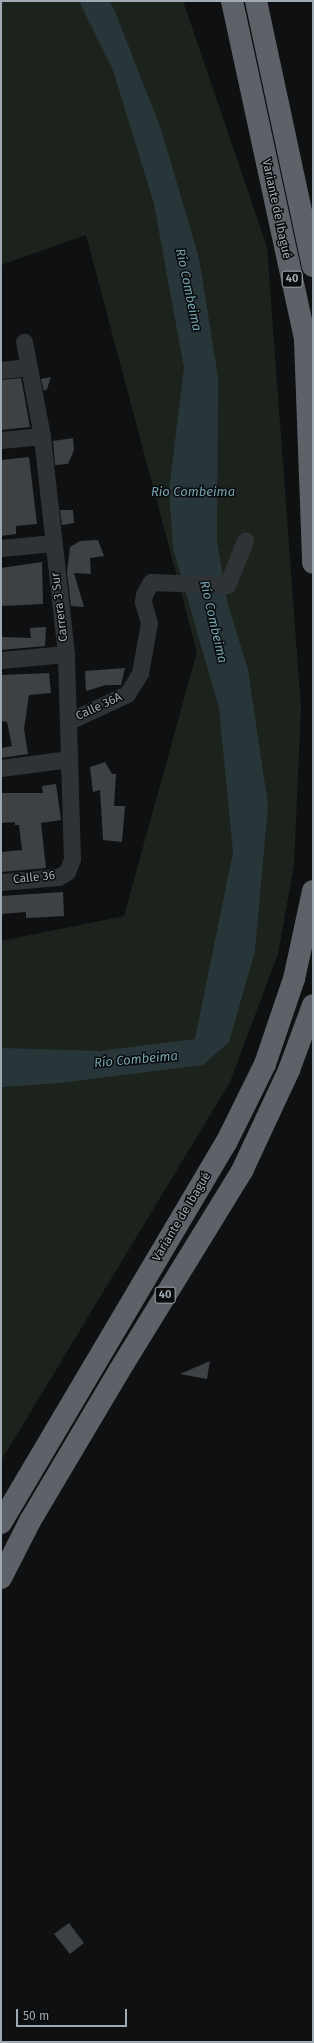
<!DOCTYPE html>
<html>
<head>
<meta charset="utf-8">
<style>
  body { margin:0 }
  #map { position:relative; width:314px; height:2043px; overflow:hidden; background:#0f1011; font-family:"Fira Sans",sans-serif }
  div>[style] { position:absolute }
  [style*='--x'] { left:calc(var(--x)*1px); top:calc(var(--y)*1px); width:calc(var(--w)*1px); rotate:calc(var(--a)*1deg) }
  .green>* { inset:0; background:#1c231c }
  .water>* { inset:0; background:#293639 }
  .building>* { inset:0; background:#3e4144 }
  .street>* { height:17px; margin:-8.5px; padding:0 8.5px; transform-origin:8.5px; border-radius:8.5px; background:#303336 }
  .highway>* { height:22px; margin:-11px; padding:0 11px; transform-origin:11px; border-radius:11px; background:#5c6267 }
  span { translate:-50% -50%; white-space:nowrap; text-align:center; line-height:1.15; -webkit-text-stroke:3px #0a0b0c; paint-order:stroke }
  .shield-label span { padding:1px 3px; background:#0a0b0c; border:1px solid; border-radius:3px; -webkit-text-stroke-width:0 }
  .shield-label { font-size:11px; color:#a0aab2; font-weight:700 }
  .street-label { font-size:12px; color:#a0aab2 }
  .water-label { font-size:13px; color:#75a3af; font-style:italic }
  .frame { position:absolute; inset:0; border:2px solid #a0aab2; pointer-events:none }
  .scale { position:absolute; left:16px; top:2009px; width:111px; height:18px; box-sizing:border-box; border:2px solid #a0aab2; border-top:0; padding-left:5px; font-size:12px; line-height:14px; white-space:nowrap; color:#a0aab2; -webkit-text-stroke:3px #0a0b0c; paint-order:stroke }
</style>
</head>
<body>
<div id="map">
  <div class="green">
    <div style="clip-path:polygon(1px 1px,183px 1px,267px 247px,301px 708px,294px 865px,278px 954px,230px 1082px,1px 1461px,1px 941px,124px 916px,197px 652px,86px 235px,1px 265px)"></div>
  </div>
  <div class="water">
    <div style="clip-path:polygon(79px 1px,109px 1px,114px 9px,161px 129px,199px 258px,218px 377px,217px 541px,227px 601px,248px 670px,268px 805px,255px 951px,229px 1042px,203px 1065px,60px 1083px,1px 1087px,1px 1048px,100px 1051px,195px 1039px,233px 852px,219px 708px,173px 548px,169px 490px,184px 368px,154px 204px,113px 70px)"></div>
  </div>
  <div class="building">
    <div style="clip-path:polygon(51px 377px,47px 389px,44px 391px,41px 379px)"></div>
    <div style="clip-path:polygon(21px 378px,30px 427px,1px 430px,1px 380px)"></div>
    <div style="clip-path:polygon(73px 438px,74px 450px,68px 464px,55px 465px,53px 441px)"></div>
    <div style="clip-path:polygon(29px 457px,37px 524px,16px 526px,16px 534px,1px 536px,1px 460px)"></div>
    <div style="clip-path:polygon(60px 510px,73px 510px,74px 523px,62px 525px)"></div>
    <div style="clip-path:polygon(98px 540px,104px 556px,90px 558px,91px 574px,74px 573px,84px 607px,71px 606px,67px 572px,70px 547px,80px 541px)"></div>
    <div style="clip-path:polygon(42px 562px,43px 604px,1px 606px,1px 568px)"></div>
    <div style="clip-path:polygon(46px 627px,45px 646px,1px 650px,1px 637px,31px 638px,30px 628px)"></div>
    <div style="clip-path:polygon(125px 668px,121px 685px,106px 685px,86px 691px,85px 671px)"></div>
    <div style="clip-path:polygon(49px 673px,51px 693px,29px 695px,24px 729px,28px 754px,1px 758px,1px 748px,12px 746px,7px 722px,1px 721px,1px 675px)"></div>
    <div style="clip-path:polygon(105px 762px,112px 774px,116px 774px,114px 806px,125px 806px,122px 842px,103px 840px,100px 790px,93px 792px,90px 767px)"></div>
    <div style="clip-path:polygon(56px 784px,61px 820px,41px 823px,46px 868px,1px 872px,1px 852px,22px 850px,19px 825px,15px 825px,15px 822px,1px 823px,1px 793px,43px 793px,42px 786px)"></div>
    <div style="clip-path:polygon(63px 892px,64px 916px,26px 918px,26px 912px,1px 914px,1px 896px)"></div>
    <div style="clip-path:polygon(210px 1361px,207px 1379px,180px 1374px)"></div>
    <div style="clip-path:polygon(69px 1923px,84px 1943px,70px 1954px,54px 1934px)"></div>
  </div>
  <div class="street">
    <div style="--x:1;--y:370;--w:27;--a:-6"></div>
    <div style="--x:1;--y:440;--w:41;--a:-5.6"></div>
    <div style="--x:1;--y:548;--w:52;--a:-5.5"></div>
    <div style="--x:1;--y:660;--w:65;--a:-5.3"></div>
    <div style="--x:69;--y:721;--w:64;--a:-25"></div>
    <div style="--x:127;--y:694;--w:25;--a:-58"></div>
    <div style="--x:140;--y:673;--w:51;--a:-79.8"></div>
    <div style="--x:149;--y:623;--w:22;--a:-106"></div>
    <div style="--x:143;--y:602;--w:8;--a:-83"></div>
    <div style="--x:144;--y:594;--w:14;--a:-60"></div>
    <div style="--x:151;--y:582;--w:76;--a:2.3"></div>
    <div style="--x:227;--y:585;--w:48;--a:-67.8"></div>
    <div style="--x:1;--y:768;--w:69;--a:-7.5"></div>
    <div style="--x:1;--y:882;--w:57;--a:-5"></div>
    <div style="--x:58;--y:877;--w:10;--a:-29"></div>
    <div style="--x:67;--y:872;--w:14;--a:-69"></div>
    <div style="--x:72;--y:859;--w:205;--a:-91.7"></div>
    <div style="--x:66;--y:654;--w:219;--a:-96.3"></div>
    <div style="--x:42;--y:436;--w:96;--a:-100.8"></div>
  </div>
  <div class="highway">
    <div style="--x:232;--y:1;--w:347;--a:77.8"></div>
    <div style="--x:305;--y:340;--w:223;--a:87.9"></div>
    <div style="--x:256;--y:1;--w:271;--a:77.9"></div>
    <div style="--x:1;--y:1523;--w:442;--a:-59.4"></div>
    <div style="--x:226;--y:1143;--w:88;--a:-63.7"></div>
    <div style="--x:265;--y:1064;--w:90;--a:-71.2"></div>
    <div style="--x:294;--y:979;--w:90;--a:-77.8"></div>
    <div style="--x:1;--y:1578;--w:64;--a:-63"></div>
    <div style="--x:30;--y:1521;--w:174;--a:-59.3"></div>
    <div style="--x:119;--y:1371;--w:235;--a:-58.4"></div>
    <div style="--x:242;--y:1171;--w:111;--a:-65"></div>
    <div style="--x:289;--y:1070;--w:69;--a:-69.7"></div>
  </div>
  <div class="shield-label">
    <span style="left:292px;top:279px">40</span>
    <span style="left:165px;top:1295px">40</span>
  </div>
  <div class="street-label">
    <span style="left:276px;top:209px;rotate:78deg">Variante de Ibagué</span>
    <span style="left:60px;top:607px;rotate:-97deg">Carrera 3 Sur</span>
    <span style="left:99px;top:707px;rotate:-25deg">Calle 36A</span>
    <span style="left:34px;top:878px;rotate:-6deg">Calle 36</span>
    <span style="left:182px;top:1217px;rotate:-59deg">Variante de Ibagué</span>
  </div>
  <div class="water-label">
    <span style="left:188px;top:290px;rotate:78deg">Río Combeima</span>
    <span style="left:193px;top:492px">Rio Combeima</span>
    <span style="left:213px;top:622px;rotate:77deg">Río Combeima</span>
    <span style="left:136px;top:1060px;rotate:-5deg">Río Combeima</span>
  </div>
  <div class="frame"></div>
  <div class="scale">50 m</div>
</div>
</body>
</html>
